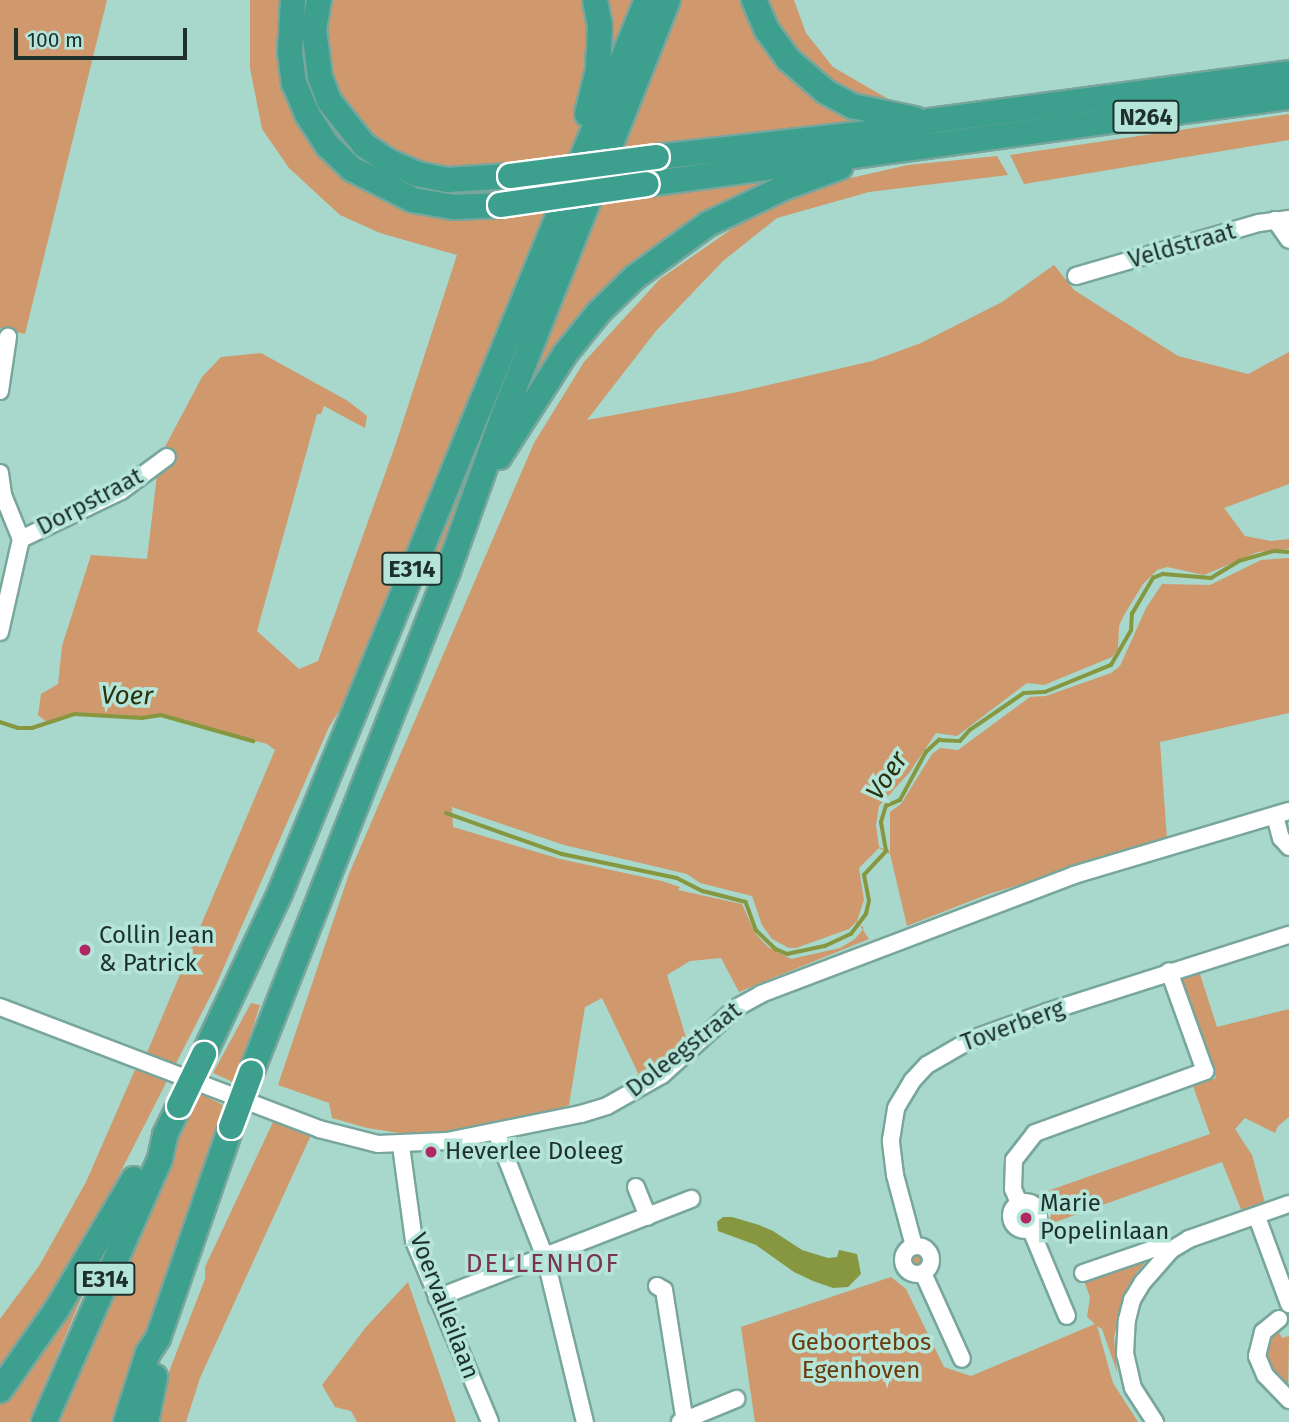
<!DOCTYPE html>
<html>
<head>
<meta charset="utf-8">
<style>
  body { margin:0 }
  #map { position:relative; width:1289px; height:1422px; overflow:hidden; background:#a8d7cc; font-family:"Fira Sans",sans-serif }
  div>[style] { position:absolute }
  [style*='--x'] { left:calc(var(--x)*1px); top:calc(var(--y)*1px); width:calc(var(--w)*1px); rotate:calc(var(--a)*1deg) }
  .green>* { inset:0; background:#cf996d }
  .round { border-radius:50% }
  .water>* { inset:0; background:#869740 }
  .stream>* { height:3.5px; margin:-1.75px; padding:0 1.75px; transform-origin:1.75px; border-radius:1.75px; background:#869740 }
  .roads { filter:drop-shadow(2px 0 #78a69c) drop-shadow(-2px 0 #78a69c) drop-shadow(0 2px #78a69c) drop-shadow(0 -2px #78a69c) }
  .minor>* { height:16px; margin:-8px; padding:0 8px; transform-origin:8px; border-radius:8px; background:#fff }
  .minor>.ring { margin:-8px; padding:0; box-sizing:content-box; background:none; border:16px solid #fff; border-radius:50% }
  .highway>* { height:24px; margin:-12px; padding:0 12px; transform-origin:12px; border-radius:12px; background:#3d9f8e }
  .bridges { filter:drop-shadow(2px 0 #fff) drop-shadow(-2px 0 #fff) drop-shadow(0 2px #fff) drop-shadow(0 -2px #fff) }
  .highway-bridge>* { height:24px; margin:-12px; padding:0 12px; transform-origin:12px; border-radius:12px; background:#3d9f8e }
  .dots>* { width:19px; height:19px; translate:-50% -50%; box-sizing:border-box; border:4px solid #b5e5d9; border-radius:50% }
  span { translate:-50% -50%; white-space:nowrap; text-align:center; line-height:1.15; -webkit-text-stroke:7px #b5e5d9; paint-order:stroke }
  .shield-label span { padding:2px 5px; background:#b5e5d9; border:2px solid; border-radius:5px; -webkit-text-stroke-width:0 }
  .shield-label { font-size:23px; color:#1d302c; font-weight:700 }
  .street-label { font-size:24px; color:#1d302c }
  .poi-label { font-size:24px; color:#1d302c }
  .left { translate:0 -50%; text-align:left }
  .park-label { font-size:24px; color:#693a0b }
  .water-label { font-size:26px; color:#2a310b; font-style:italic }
  .neighbourhood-label { font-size:26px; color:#7a354f; letter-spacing:2px }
  .scale { position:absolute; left:14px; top:28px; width:173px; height:32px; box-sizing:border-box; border:4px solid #1d302c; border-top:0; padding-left:9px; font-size:21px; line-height:24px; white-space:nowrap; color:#1d302c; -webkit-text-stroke:5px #b5e5d9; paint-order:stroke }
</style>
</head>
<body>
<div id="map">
  <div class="green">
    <div style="clip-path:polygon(0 0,107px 0,25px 334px,0 328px)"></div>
    <div style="clip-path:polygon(250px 0,794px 0,806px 33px,833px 67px,907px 110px,749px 194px,565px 353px,329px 727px,216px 985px,73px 1265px,0 1369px,0 1319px,39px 1266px,86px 1182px,134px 1072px,146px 1055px,275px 750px,267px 744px,161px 715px,142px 718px,75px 714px,49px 724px,38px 715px,41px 694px,58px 684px,62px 646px,91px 555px,147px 559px,159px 458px,202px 377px,221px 357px,261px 353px,348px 401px,367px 416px,365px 428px,324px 406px,321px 414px,317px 414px,257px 631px,299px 669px,318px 661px,395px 446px,457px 255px,380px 233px,340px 215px,289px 168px,262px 129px,250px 68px)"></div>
    <div style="clip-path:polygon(1289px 114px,1289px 140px,1024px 184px,1010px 155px)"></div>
    <div style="clip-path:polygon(evenodd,997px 156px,1008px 175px,869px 192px,777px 218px,723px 261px,656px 331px,587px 420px,738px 392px,872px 361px,921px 343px,1002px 302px,1054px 265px,1074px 290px,1178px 356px,1248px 374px,1289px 352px,1289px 484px,1224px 508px,1245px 536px,1271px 541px,1289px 539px,1289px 549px,1258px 552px,1204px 575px,1167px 567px,1157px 570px,1143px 584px,1124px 615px,1119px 626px,1118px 649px,1112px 657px,1044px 685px,1027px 683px,957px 736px,936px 733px,909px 773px,879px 806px,876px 825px,879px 847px,890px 852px,890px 812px,901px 804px,932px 754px,940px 748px,958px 750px,1030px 697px,1046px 696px,1111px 673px,1120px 666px,1146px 608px,1162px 584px,1210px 585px,1261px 560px,1289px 558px,1289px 713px,1160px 742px,1167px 839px,986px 895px,907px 926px,890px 854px,879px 848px,859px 868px,864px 900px,857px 921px,869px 939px,739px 992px,721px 958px,690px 961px,667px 975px,687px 1041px,639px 1075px,602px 998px,585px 1007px,569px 1105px,518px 1121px,453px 1133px,419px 1136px,367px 1128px,332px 1118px,329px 1103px,278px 1085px,349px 874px,534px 443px,584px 362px,660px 279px,746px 219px,824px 184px,908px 165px,997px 156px,452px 807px,564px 845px,687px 874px,700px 883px,752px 896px,762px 925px,772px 939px,789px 948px,796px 948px,849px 929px,856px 922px,864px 928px,855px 939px,840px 948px,791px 959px,768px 947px,755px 933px,742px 904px,678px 890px,680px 887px,662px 881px,560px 859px,453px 827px,452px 807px)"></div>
    <div style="clip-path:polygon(1199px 971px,1217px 1027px,1289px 1009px,1289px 1117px,1278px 1126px,1275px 1133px,1245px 1118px,1235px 1129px,1252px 1155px,1265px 1203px,1242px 1212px,1222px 1162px,1047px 1225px,1036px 1195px,1210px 1134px,1193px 1086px,1216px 1078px,1182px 980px)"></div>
    <div style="clip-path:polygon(251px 1003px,260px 1005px,235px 1083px,213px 1073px)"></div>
    <div style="clip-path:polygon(199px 1093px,223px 1105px,118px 1422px,53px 1422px,142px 1210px)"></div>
    <div style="clip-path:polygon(273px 1122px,311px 1135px,200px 1378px,186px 1422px,157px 1422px,170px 1369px,205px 1279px,205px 1267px)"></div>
    <div class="round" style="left:1016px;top:1208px;width:18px;height:18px"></div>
    <div class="round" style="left:908px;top:1251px;width:18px;height:18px"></div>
    <div style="clip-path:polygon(1154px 1252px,1137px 1272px,1121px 1303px,1114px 1338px,1117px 1372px,1102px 1329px,1097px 1326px,1113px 1383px,1138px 1422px,755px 1422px,741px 1327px,891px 1277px,906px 1289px,944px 1367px,971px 1376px,1095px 1324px,1087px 1317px,1090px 1297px,1083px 1278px)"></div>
    <div style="clip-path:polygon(94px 1268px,29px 1422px,0 1422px,0 1401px)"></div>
    <div style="clip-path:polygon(408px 1282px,456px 1422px,357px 1422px,351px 1411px,335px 1407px,322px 1385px,366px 1327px)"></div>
    <div style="clip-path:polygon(1278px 1330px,1282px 1338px,1289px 1336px,1288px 1386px,1278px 1377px,1268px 1360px,1268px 1344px)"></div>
  </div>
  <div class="water">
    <div style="clip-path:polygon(723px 1217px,732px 1217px,759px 1225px,773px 1231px,802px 1250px,828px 1258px,837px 1257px,839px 1250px,857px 1254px,861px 1274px,848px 1287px,833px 1288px,813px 1281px,794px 1272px,756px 1245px,718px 1231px,717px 1222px)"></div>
  </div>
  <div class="stream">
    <div style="--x:0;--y:722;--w:19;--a:18"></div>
    <div style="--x:18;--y:728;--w:14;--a:0"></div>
    <div style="--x:32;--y:728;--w:45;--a:-18"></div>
    <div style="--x:75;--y:714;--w:67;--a:3.4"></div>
    <div style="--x:142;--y:718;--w:19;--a:-9"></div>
    <div style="--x:161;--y:715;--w:96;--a:15.8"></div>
    <div style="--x:446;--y:813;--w:123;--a:19.5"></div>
    <div style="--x:562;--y:854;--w:117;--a:11.8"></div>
    <div style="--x:677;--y:878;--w:29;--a:27"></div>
    <div style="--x:703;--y:891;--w:44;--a:14.3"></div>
    <div style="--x:746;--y:902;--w:30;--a:70"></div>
    <div style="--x:756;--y:930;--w:28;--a:44"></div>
    <div style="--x:776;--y:949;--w:12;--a:24"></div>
    <div style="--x:787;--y:954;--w:39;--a:-12"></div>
    <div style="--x:825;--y:946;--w:29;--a:-25"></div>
    <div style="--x:851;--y:934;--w:25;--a:-53"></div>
    <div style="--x:866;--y:914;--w:13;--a:-77"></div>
    <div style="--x:869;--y:901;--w:26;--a:-101"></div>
    <div style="--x:864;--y:875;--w:33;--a:-47"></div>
    <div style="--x:886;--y:851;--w:29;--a:-100"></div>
    <div style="--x:881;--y:822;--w:17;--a:-73"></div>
    <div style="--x:886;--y:806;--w:15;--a:-23"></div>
    <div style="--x:900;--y:800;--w:55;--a:-61.6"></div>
    <div style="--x:926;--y:752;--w:18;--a:-43"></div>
    <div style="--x:939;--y:740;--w:21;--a:3"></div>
    <div style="--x:960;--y:741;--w:15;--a:-48"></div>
    <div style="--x:970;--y:730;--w:65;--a:-34.4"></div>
    <div style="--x:1024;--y:693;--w:21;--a:-3"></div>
    <div style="--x:1045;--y:692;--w:71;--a:-22.2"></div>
    <div style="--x:1111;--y:665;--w:39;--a:-60"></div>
    <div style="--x:1131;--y:631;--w:17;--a:-87"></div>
    <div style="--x:1132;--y:614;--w:42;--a:-59.7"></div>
    <div style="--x:1153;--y:578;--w:11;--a:-22"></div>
    <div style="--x:1163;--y:574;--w:48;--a:4.8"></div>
    <div style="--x:1211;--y:578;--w:33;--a:-31"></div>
    <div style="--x:1239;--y:561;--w:37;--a:-16"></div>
    <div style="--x:1275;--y:551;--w:14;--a:4"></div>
  </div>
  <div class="roads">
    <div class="minor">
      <div style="--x:1275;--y:220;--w:24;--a:55"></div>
      <div style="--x:1076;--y:276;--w:191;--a:-16.2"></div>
      <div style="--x:1259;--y:223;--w:30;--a:-8"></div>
      <div style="--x:0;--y:391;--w:55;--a:-81.6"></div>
      <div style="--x:0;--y:473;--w:22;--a:82"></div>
      <div style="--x:3;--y:495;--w:48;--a:67.8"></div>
      <div style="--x:21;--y:539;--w:111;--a:-25.6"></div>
      <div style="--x:121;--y:491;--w:57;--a:-36.5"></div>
      <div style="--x:0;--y:632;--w:95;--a:-77.3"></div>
      <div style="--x:1275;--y:816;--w:23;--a:75"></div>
      <div style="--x:1281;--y:838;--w:12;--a:48"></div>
      <div style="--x:0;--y:1007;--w:342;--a:20.9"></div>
      <div style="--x:319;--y:1129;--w:61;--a:14.3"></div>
      <div style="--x:378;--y:1144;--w:69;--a:-2.5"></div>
      <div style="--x:447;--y:1141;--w:137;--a:-11.4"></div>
      <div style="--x:581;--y:1114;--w:27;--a:-17"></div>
      <div style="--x:607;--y:1106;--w:63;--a:-29.4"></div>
      <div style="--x:662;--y:1075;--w:100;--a:-42.2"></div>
      <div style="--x:736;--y:1008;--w:29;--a:-29"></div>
      <div style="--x:761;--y:994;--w:335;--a:-20.8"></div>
      <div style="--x:1074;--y:875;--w:224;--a:-16.6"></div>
      <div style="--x:496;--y:1132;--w:134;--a:68.6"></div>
      <div style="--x:545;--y:1257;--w:170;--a:76.4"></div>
      <div style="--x:401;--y:1146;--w:96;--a:82.2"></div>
      <div style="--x:414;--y:1241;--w:196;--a:67.2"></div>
      <div style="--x:636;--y:1187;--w:32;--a:68"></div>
      <div class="ring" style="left:1011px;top:1202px;width:12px;height:12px"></div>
      <div style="--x:1019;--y:1203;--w:15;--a:-113"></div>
      <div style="--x:1013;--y:1189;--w:29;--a:-88"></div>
      <div style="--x:1014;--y:1160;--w:34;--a:-52"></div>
      <div style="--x:1035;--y:1133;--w:181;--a:-20"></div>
      <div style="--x:1205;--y:1071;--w:106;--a:-109.8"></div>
      <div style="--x:1257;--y:1217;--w:93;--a:69.8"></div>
      <div style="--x:1031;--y:1230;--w:93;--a:67.3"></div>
      <div class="ring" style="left:903px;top:1246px;width:12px;height:12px"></div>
      <div style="--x:914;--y:1246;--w:73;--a:-105"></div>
      <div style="--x:895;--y:1175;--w:35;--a:-97"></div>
      <div style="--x:891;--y:1140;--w:32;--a:-81"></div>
      <div style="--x:896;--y:1108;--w:31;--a:-59"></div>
      <div style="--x:912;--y:1081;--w:22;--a:-47"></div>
      <div style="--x:927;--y:1065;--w:52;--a:-30"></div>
      <div style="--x:972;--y:1039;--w:80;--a:-19.8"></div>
      <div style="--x:1047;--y:1012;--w:254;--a:-17.7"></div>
      <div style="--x:923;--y:1273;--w:94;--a:65.6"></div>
      <div style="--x:1083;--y:1273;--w:74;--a:-18.9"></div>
      <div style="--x:1153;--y:1249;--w:18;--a:3"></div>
      <div style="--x:657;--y:1286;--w:8;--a:30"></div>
      <div style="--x:664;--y:1290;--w:134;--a:81"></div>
      <div style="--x:437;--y:1298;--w:273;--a:-21.3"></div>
      <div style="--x:1279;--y:1319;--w:21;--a:141"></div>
      <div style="--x:1263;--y:1332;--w:25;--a:104"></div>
      <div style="--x:1257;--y:1356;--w:21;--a:67"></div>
      <div style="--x:1265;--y:1375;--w:35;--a:46"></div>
      <div style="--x:680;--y:1422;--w:61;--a:-22.3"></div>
      <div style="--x:1155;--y:1422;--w:40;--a:-122.9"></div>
      <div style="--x:1133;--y:1388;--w:35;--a:-103"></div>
      <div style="--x:1125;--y:1354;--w:34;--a:-87"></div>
      <div style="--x:1127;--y:1320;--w:21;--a:-76"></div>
      <div style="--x:1132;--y:1300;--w:21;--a:-59"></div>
      <div style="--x:1143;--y:1282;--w:43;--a:-48.8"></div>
      <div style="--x:1171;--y:1250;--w:21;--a:-31"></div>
      <div style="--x:1189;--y:1239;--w:106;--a:-19.3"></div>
    </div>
    <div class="highway">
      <div style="--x:293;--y:0;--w:52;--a:93.3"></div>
      <div style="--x:290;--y:52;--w:31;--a:83"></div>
      <div style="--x:294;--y:83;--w:34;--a:67"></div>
      <div style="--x:307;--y:114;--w:38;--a:57"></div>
      <div style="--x:328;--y:146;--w:33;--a:44"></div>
      <div style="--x:352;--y:169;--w:68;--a:26.9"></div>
      <div style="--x:413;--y:200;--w:42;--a:9.7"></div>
      <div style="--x:454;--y:207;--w:46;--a:-2.5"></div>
      <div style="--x:319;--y:0;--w:29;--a:100"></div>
      <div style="--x:314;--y:29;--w:48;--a:82.9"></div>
      <div style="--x:320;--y:77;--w:26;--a:69"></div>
      <div style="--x:329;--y:101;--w:56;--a:51.5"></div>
      <div style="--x:364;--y:145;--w:29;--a:34"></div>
      <div style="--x:388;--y:161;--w:32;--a:24"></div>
      <div style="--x:417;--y:174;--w:31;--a:11"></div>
      <div style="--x:447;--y:180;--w:63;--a:-3.6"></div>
      <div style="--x:754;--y:0;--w:33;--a:67"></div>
      <div style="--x:767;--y:30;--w:36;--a:54"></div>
      <div style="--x:788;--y:59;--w:50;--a:41"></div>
      <div style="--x:826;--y:92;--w:30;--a:28"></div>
      <div style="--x:852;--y:106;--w:64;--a:11.7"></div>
      <div style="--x:587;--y:114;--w:45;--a:-76"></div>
      <div style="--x:598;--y:70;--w:44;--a:-87.4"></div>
      <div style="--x:600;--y:26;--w:26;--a:-101"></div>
      <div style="--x:657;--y:157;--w:230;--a:-6.5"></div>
      <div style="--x:886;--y:131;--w:45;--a:-12.8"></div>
      <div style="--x:930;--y:121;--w:362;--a:-7.6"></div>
      <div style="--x:647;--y:184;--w:648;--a:-7.72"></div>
      <div style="--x:499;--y:457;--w:122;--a:-57.3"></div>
      <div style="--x:565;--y:354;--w:54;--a:-51"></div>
      <div style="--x:599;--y:312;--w:50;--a:-44.2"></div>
      <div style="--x:635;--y:277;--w:90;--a:-36"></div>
      <div style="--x:708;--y:224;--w:83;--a:-25.6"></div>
      <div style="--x:783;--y:188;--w:61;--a:-20.2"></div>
      <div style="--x:204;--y:1054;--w:178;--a:-64.7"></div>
      <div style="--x:280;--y:893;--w:965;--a:-67.66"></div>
      <div style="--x:251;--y:1073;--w:539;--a:-68.57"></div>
      <div style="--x:448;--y:571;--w:167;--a:-70.4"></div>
      <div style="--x:504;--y:414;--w:445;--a:-68.4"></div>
      <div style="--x:0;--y:1390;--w:99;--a:-54.9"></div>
      <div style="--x:57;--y:1309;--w:151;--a:-59.4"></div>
      <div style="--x:44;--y:1422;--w:287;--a:-66.2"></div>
      <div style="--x:160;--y:1159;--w:25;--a:-78"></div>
      <div style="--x:165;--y:1135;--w:32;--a:-64"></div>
      <div style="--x:126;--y:1422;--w:72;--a:-72.3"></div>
      <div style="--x:148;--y:1353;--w:18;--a:-56"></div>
      <div style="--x:158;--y:1338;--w:223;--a:-70.9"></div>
      <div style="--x:146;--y:1422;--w:46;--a:-78.7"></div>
    </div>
  </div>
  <div class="bridges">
    <div class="highway-bridge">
      <div style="--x:510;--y:176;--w:148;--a:-7.4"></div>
      <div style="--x:500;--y:205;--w:148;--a:-8.1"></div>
      <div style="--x:179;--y:1106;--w:58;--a:-64.3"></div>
      <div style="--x:231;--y:1127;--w:58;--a:-69.7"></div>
    </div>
  </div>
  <div class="dots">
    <div style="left:85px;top:950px;background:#b12764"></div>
    <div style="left:431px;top:1152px;background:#b12764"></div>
    <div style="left:1026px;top:1218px;background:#b12764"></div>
  </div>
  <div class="shield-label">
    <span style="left:1146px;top:117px">N264</span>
    <span style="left:412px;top:569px">E314</span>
    <span style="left:105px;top:1279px">E314</span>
  </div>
  <div class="street-label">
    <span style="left:1182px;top:246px;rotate:-16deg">Veldstraat</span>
    <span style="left:90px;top:502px;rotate:-28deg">Dorpstraat</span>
    <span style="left:1013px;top:1026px;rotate:-20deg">Toverberg</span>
    <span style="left:684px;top:1050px;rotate:-38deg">Doleegstraat</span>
    <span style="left:444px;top:1306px;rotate:69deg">Voervalleilaan</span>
  </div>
  <div class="poi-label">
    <span class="left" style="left:99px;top:950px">Collin Jean<br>&amp; Patrick</span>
    <span class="left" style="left:445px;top:1152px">Heverlee Doleeg</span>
    <span class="left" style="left:1040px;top:1218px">Marie<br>Popelinlaan</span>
  </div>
  <div class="park-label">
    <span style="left:861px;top:1357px">Geboortebos<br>Egenhoven</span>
  </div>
  <div class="water-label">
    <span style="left:127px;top:696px;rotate:1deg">Voer</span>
    <span style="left:887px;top:776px;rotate:-56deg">Voer</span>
  </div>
  <div class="neighbourhood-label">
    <span style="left:543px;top:1264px">DELLENHOF</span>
  </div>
  <div class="scale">100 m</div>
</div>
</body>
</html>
